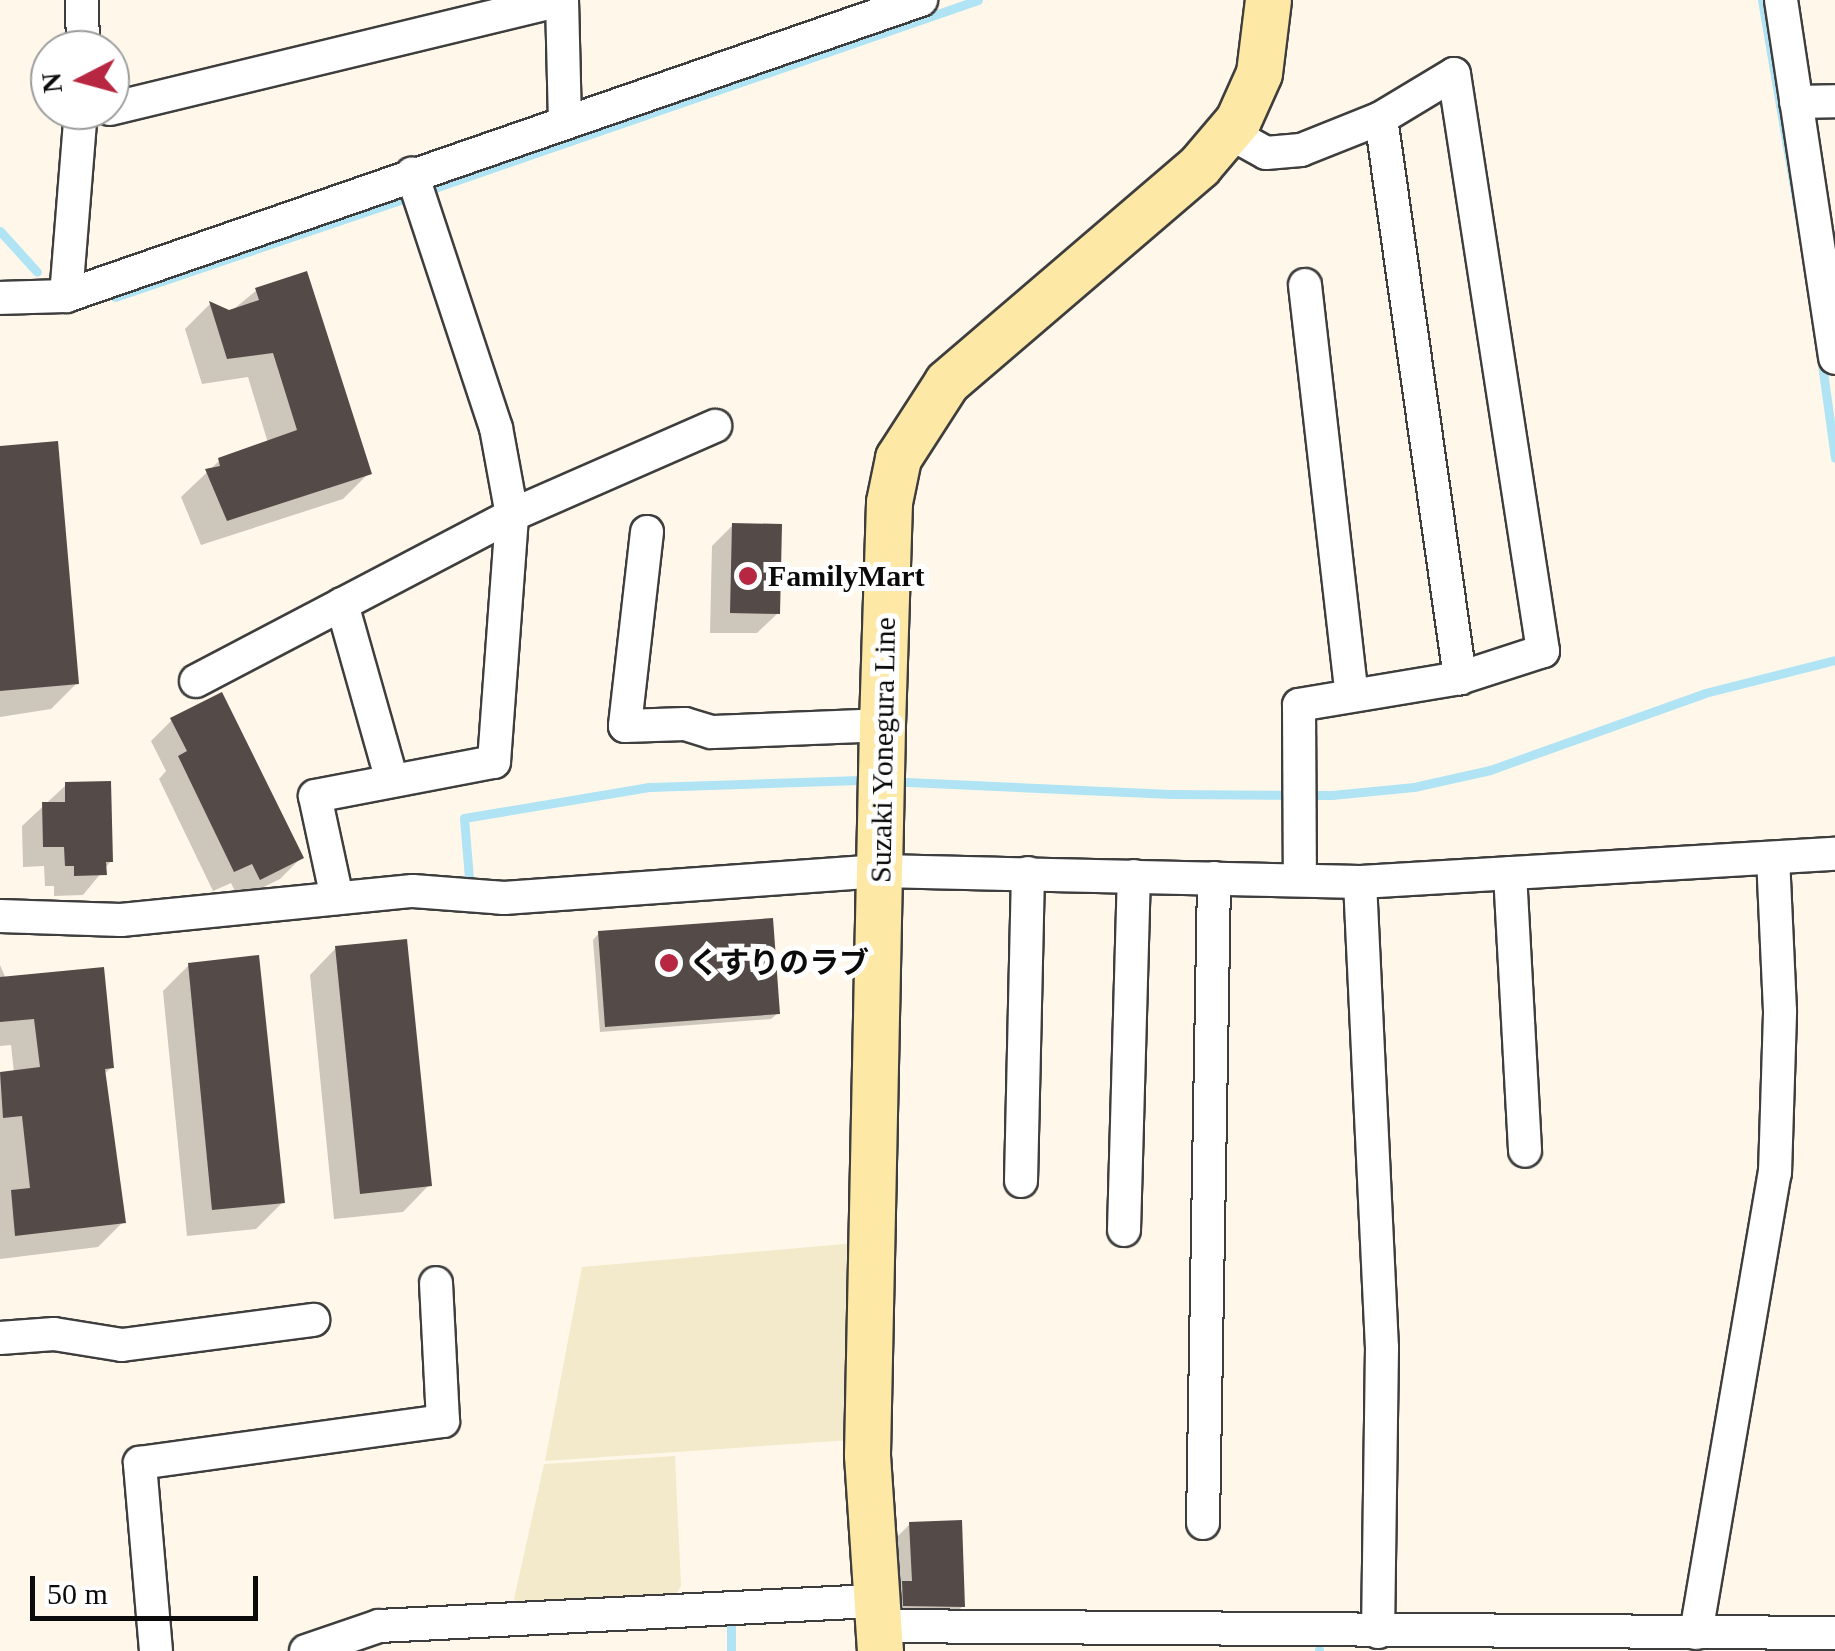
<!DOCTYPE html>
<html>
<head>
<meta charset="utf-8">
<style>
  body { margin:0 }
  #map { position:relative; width:1835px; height:1651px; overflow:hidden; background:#fff8ea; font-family:"Times New Roman","Noto Sans JP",serif }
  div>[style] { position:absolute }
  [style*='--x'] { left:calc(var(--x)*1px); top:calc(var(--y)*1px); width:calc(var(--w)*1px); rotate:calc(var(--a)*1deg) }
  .farmland>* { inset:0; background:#f3eacb }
  .shadow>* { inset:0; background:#0003 }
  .stream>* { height:9px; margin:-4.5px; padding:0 4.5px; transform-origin:4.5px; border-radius:4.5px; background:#b0e4f4 }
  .building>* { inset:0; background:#544b48 }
  .roads { filter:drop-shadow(2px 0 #3e3e3e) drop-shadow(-2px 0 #3e3e3e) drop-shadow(0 2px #3e3e3e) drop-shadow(0 -2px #3e3e3e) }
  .minor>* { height:32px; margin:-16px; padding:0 16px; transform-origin:16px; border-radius:16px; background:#fff }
  .secondary>* { height:45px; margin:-22.5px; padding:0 22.5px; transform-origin:22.5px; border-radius:22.5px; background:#fde8a6 }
  .dots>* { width:28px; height:28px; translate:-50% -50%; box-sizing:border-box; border:5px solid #fff; border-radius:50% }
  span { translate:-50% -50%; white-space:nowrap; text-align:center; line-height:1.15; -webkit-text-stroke:10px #fff; paint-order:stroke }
  .poi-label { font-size:30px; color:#0b0b0b; font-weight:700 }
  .left { translate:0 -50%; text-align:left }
  .street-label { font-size:30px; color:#0b0b0b }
  .north { position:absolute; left:30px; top:30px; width:100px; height:100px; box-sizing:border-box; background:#fff; border:2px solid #9d9d9d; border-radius:50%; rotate:264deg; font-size:28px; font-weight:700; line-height:40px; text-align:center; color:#0b0b0b }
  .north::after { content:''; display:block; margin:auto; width:35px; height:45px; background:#b72741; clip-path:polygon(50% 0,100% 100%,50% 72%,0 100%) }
  .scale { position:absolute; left:30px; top:1576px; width:228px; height:45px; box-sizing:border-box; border:5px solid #0b0b0b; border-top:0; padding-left:12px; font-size:30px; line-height:35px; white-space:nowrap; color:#0b0b0b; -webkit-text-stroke:8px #fff; paint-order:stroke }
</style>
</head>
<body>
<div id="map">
  <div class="farmland">
    <div style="clip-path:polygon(855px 1243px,851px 1440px,545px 1461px,582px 1267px)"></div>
    <div style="clip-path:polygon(675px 1456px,681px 1586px,672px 1601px,527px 1609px,514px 1599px,544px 1464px)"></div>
  </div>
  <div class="shadow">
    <div style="clip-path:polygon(257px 290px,369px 473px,343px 499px,201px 545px,181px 497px,220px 460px,268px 443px,248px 377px,202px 384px,185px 329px,210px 304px,229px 313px)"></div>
    <div style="clip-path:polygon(0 448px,77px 683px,51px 709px,0 717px)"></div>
    <div style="clip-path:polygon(733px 525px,778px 613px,757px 633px,710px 633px,712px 546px)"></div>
    <div style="clip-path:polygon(172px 720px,301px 858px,280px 879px,239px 899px,231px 883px,213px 891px,159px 779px,166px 771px,151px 741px)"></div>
    <div style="clip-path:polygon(66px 785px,111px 861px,83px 895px,54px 896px,54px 886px,45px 886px,44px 866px,23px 867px,22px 826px)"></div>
    <div style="clip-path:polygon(599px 933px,778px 1013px,771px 1019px,600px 1032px,593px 940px)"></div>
    <div style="clip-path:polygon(336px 948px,429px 1185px,403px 1212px,334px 1219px,310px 975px)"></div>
    <div style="clip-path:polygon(0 965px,6px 979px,111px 1068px,103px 1075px,123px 1222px,98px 1247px,0 1259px,0 1074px,14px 1073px,11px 1045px,0 1046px)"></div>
    <div style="clip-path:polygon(189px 965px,282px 1203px,256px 1229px,187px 1236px,163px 991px)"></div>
    <div style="clip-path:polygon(910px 1524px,963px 1606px,942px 1626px,883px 1626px,889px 1545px)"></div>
  </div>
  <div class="stream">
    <div style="--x:1762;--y:0;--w:237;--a:80.3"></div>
    <div style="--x:426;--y:191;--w:584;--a:-19.09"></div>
    <div style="--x:0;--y:231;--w:55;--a:47.9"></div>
    <div style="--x:115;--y:297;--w:313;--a:-18.8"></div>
    <div style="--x:1821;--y:357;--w:102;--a:82.1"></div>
    <div style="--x:907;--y:782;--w:264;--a:2.6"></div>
    <div style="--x:1171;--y:794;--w:161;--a:0.4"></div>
    <div style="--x:1332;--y:795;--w:82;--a:-5.6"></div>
    <div style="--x:1414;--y:787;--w:78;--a:-12.6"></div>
    <div style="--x:1490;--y:770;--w:228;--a:-19.7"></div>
    <div style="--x:1705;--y:693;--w:134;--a:-14.2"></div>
    <div style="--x:469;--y:878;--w:60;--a:-94.8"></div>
    <div style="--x:464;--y:818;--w:189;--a:-9.5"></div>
    <div style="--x:650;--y:787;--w:210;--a:-1.9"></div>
    <div style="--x:1319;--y:1650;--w:1;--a:90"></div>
    <div style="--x:731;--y:1651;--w:31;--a:-90"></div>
  </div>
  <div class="building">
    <div style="clip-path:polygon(307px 271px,372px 474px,227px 521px,205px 469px,220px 466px,218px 458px,297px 430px,273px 353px,227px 359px,209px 301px,229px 310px,259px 300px,255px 288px)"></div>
    <div style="clip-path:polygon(58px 441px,79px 684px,0 691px,0 446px)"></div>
    <div style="clip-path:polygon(732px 523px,782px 524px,780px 614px,730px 613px)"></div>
    <div style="clip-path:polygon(222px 692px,304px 858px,260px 880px,252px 864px,234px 872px,178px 756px,187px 751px,170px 718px)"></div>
    <div style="clip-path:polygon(111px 781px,113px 862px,106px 862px,107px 875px,74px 876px,74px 866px,65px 866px,64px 847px,43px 847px,42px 802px,65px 802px,65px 782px)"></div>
    <div style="clip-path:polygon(773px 918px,780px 1014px,605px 1027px,598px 931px)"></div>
    <div style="clip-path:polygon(407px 939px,432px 1186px,360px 1194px,335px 946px)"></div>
    <div style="clip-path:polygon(259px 955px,285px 1203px,212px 1210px,188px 963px)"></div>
    <div style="clip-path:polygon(104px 967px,114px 1068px,105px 1069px,126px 1223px,15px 1236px,11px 1190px,30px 1188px,22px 1116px,3px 1118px,0 1072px,40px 1067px,34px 1019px,0 1022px,0 977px)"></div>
    <div style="clip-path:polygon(962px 1520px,965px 1607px,903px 1606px,902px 1581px,912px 1581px,909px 1522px)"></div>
  </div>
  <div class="roads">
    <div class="minor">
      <div style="--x:82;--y:0;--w:50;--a:88.9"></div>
      <div style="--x:562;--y:0;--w:122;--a:88.6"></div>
      <div style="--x:1781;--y:0;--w:362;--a:81.4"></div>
      <div style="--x:1796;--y:102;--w:39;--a:-1"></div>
      <div style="--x:110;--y:109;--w:462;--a:-13.6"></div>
      <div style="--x:1381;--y:118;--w:566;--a:81.97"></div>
      <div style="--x:1228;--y:132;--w:43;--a:28.9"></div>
      <div style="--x:1266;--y:153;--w:35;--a:-5"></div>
      <div style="--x:1301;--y:150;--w:86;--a:-21.8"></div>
      <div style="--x:1381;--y:118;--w:85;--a:-31.1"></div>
      <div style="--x:1454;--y:74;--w:584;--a:81.23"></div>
      <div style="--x:1543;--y:651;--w:87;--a:162"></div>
      <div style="--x:1460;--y:678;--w:163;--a:170.5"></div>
      <div style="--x:1299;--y:705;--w:175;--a:89.7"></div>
      <div style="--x:1305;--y:285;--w:413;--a:83.5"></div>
      <div style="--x:66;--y:296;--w:187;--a:-85.4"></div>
      <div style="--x:0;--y:298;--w:66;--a:-1.7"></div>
      <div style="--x:66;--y:296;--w:905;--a:-19.1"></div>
      <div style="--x:647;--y:532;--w:195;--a:96.5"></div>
      <div style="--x:625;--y:726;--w:60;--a:-1.9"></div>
      <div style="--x:685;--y:724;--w:27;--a:17"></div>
      <div style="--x:711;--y:732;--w:171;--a:-2.3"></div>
      <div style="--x:342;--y:604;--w:180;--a:74.2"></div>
      <div style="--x:196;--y:681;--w:357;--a:-27.7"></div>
      <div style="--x:512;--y:515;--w:222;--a:-23.7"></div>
      <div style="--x:1510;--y:873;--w:278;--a:86.9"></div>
      <div style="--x:1360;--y:882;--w:467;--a:87.3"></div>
      <div style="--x:1382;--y:1348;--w:284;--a:90.8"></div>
      <div style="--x:337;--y:898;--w:104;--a:-102.2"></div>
      <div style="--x:315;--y:796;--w:182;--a:-10.8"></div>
      <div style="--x:494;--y:762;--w:248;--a:-85.8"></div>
      <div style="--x:512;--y:515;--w:88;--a:-100.4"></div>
      <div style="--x:496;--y:428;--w:268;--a:-108.3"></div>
      <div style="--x:0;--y:916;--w:121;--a:1.9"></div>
      <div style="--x:121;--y:920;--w:293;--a:-5.7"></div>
      <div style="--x:413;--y:891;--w:91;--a:4.4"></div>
      <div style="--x:504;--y:898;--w:377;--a:-4.1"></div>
      <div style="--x:880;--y:871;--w:480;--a:1.3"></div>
      <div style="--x:1360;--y:882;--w:476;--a:-3.4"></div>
      <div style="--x:1021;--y:1181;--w:308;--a:-88.7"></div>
      <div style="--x:1124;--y:1230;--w:354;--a:-88.4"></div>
      <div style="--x:0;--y:1338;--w:54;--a:-4.2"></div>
      <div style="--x:54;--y:1334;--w:69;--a:9.2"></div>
      <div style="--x:122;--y:1345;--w:193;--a:-7.5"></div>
      <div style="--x:1203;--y:1523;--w:645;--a:-89.02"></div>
      <div style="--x:879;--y:1626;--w:956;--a:0.42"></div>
      <div style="--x:1696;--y:1633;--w:467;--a:-80.3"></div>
      <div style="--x:1775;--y:1173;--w:162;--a:-88.2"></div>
      <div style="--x:1780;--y:1011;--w:152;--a:-92.6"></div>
      <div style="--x:156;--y:1651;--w:189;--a:-94.9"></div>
      <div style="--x:140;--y:1463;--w:306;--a:-7.9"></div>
      <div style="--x:443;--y:1421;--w:138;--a:-92.9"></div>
      <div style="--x:306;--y:1651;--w:77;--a:-18.9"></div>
      <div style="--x:379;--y:1626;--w:498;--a:-2.9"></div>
    </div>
    <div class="secondary">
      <div style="--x:880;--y:1651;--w:197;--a:-93.8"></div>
      <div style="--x:867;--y:1454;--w:729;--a:-88.82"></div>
      <div style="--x:882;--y:725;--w:223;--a:-88.2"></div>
      <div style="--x:889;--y:502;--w:45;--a:-78.4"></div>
      <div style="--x:898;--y:458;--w:90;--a:-57.2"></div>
      <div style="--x:947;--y:382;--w:332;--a:-40.6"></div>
      <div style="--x:1199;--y:166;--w:60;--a:-49.7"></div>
      <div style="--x:1238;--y:120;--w:51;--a:-65.9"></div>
      <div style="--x:1259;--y:73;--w:74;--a:-83"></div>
    </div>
  </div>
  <div class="dots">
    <div style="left:748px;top:576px;background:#b72741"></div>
    <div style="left:669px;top:963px;background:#b72741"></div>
  </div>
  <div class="poi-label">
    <span class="left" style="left:768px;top:576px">FamilyMart</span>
    <span class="left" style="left:689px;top:963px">くすりのラブ</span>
  </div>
  <div class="street-label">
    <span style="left:883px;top:750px;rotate:-89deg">Suzaki Yonegura Line</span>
  </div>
  <div class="north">N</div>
  <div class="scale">50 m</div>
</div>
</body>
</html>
